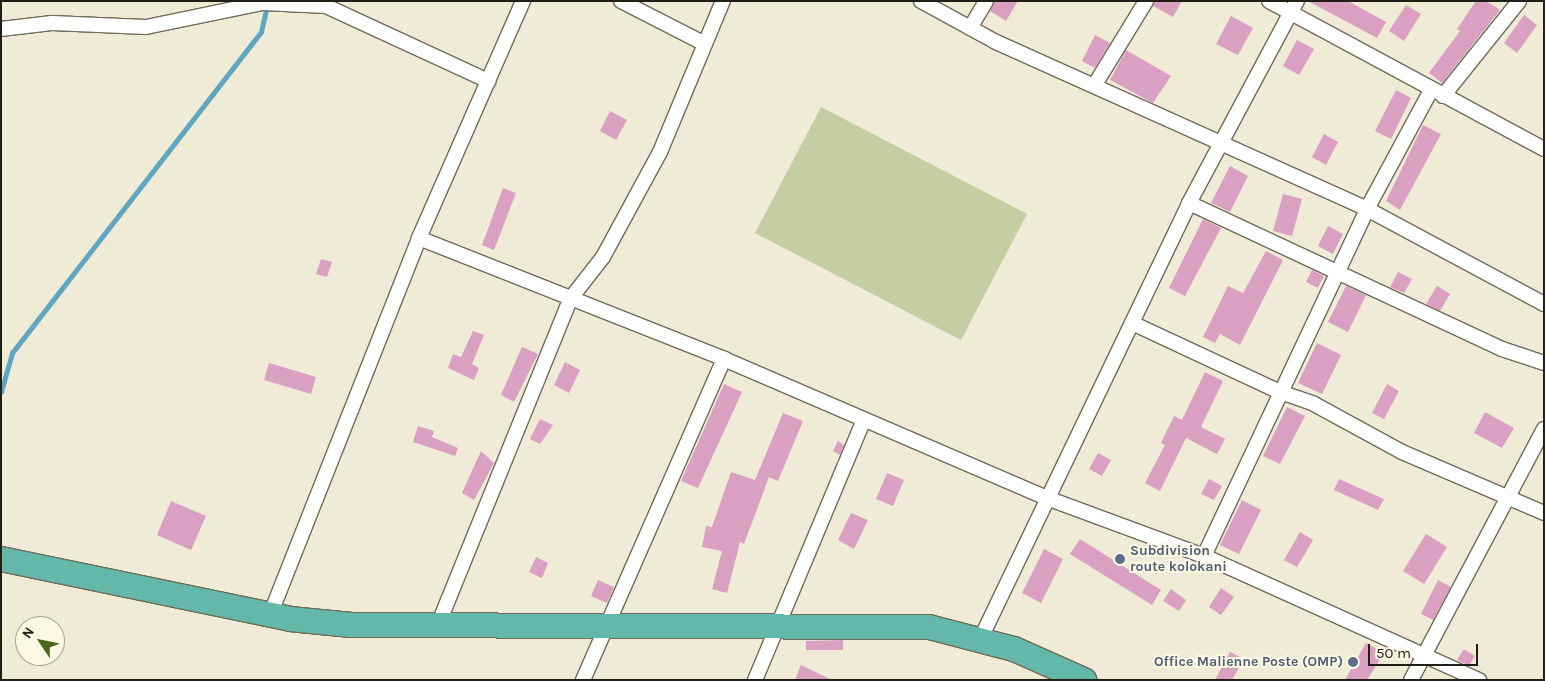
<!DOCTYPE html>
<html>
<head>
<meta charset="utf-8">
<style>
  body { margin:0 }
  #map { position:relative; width:1545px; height:681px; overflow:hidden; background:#efebd7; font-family:Karla,sans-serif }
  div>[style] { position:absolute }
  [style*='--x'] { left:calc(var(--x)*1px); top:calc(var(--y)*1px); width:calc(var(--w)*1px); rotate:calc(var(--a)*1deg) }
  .green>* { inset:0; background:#c6cda3 }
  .stream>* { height:4.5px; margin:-2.25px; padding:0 2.25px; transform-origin:2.25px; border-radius:2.25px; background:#60a5c1 }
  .building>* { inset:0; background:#d9a0c1 }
  .roads { filter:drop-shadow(1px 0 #6f6b59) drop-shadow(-1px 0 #6f6b59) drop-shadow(0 1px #6f6b59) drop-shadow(0 -1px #6f6b59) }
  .minor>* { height:14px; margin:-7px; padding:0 7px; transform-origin:7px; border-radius:7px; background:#fff }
  .trunk>* { height:24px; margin:-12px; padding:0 12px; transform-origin:12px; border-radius:12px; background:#64b8aa }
  .dots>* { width:14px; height:14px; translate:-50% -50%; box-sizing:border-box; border:2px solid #fdf8e4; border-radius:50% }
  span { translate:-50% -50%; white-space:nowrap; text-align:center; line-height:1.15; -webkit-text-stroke:4px #fdf8e4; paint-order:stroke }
  .service-label { font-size:14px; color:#4e5e75; font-weight:700 }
  .left { translate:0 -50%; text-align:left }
  .right { translate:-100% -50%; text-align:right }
  .frame { position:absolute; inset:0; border:2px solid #201e17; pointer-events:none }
  .north { position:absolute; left:15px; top:616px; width:50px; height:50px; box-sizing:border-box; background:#fdf8e4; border:1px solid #a5a192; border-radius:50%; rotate:304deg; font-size:14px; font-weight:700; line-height:20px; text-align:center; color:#201e17 }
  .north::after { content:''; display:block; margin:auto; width:18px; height:22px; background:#49681c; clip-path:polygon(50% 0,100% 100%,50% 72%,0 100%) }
  .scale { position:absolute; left:1368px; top:644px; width:110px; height:22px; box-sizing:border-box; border:2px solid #201e17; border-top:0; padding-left:6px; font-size:15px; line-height:18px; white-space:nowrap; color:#201e17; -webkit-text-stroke:4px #fdf8e4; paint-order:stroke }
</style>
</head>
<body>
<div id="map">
  <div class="green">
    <div style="clip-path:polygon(821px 107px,1027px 214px,961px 340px,755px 233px)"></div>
  </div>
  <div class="stream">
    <div style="--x:1;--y:392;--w:41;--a:-74.2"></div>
    <div style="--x:12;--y:353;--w:406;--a:-52.2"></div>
    <div style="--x:261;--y:32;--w:28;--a:-77"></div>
  </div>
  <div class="building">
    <div style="clip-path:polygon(995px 1px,1018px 1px,1006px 21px,990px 11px)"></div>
    <div style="clip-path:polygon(1155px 1px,1182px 1px,1173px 17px,1153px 6px)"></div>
    <div style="clip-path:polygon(1308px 1px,1348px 1px,1386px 22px,1377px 38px)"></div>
    <div style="clip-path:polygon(1476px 1px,1486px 1px,1500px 10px,1442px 83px,1429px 73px,1460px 31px,1457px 29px)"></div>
    <div style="clip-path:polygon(1406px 5px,1421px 14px,1404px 41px,1389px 31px)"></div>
    <div style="clip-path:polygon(1524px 15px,1537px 25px,1517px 53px,1504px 43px)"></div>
    <div style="clip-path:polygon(1231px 16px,1253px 28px,1238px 55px,1216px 44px)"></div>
    <div style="clip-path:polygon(1095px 35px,1110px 43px,1095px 68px,1082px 61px)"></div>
    <div style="clip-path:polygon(1297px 40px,1314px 49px,1299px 75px,1283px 66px)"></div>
    <div style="clip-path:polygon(1126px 50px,1171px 76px,1153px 103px,1110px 80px)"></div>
    <div style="clip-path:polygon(1396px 90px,1411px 98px,1391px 139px,1375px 131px)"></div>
    <div style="clip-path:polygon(610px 111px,627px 120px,616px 140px,600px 131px)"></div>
    <div style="clip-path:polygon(1423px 125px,1441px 134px,1400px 210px,1386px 201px)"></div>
    <div style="clip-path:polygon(1324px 134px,1338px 142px,1326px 165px,1312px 157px)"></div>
    <div style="clip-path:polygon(1230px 166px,1248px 176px,1230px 212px,1211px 203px)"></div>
    <div style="clip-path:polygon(503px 188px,516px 193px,494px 250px,482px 245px)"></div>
    <div style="clip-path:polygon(1283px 194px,1302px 199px,1292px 236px,1273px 231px)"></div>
    <div style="clip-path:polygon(1203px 219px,1221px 228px,1185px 296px,1169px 288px)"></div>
    <div style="clip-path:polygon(1328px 226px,1343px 234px,1333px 254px,1318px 246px)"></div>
    <div style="clip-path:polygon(1266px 251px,1283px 260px,1240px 345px,1220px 334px,1215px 343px,1203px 337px,1228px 286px,1243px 293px)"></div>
    <div style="clip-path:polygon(321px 259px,332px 262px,327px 277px,316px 274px)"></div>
    <div style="clip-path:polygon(1312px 270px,1324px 276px,1318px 288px,1306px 282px)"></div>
    <div style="clip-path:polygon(1398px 272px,1412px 279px,1404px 293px,1390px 287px)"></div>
    <div style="clip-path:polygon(1346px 286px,1366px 295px,1348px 332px,1328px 322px)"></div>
    <div style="clip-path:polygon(1437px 286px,1450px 294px,1440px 311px,1426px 304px)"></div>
    <div style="clip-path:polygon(473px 331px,484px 335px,472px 364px,479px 368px,474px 380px,448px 368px,453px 354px,461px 357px)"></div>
    <div style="clip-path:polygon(1317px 343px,1341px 355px,1322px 394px,1298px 383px)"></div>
    <div style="clip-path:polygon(522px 347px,538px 354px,514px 402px,501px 395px)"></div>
    <div style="clip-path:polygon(565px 362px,580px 370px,569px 393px,554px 385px)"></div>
    <div style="clip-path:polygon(269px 363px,316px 377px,311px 394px,264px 380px)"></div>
    <div style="clip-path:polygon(1205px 372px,1223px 381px,1201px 427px,1225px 439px,1217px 454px,1186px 438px,1160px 491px,1145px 483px,1165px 445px,1161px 443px,1174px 416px,1182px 420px)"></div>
    <div style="clip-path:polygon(724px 384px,742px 392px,698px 488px,681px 481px)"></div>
    <div style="clip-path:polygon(1387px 384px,1399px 391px,1384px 419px,1372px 413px)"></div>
    <div style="clip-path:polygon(1287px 407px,1305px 416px,1280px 464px,1263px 456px)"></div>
    <div style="clip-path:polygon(1485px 412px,1514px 428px,1502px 448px,1474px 433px)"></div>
    <div style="clip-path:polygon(783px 413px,803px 421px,778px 481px,769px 477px,744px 544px,740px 542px,727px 593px,712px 589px,722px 551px,702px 547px,706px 526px,712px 527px,731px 472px,755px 480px)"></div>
    <div style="clip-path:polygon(540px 419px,553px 425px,540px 444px,530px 439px)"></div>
    <div style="clip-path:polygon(418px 426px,434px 431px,432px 437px,458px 448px,455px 456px,413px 442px)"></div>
    <div style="clip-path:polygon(838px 441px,844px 445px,840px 455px,833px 451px)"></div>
    <div style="clip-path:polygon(481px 451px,494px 463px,474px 500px,462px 493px)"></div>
    <div style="clip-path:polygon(1098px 453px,1111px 460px,1102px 476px,1089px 469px)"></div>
    <div style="clip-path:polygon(887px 473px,904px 480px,893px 506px,876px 499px)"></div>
    <div style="clip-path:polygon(1209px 479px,1222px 486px,1214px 500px,1201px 494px)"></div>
    <div style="clip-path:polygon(1339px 479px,1384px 499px,1378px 510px,1334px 490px)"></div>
    <div style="clip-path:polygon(1242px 500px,1261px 510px,1239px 554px,1220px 545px)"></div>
    <div style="clip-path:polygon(171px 501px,206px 516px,191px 550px,157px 535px)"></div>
    <div style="clip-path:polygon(851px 513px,868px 520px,854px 549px,838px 540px)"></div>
    <div style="clip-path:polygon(1300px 532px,1313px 540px,1297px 567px,1284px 560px)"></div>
    <div style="clip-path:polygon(1426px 534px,1447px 547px,1424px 584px,1403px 571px)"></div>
    <div style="clip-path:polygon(1080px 539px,1161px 590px,1152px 605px,1070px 554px)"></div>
    <div style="clip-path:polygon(1044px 549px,1063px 559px,1041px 603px,1022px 593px)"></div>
    <div style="clip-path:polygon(536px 557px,548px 563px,542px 578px,529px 572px)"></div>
    <div style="clip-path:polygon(598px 580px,614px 587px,607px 603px,591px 596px)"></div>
    <div style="clip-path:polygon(1438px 580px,1451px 587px,1433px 620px,1421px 614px)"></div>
    <div style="clip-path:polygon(1221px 588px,1234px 597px,1221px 615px,1209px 607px)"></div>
    <div style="clip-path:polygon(1171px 589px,1186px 600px,1179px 611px,1163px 601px)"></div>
    <div style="clip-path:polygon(843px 640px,843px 650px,806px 650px,806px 641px)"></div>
    <div style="clip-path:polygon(1366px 643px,1384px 653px,1367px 680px,1345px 680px)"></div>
    <div style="clip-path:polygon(1464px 649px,1475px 656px,1469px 666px,1457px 660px)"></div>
    <div style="clip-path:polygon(1230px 652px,1244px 659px,1232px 680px,1215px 680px)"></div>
    <div style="clip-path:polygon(801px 665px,832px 680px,795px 680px)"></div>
  </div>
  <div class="roads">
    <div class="minor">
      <div style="--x:621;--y:1;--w:94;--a:27.1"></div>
      <div style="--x:921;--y:1;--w:85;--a:28.7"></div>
      <div style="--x:996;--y:42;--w:407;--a:24.2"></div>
      <div style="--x:1367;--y:209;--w:201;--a:28.2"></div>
      <div style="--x:1269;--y:1;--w:312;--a:28.3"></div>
      <div style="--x:970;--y:28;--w:31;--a:-59"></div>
      <div style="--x:1;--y:29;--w:51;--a:-6.7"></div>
      <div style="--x:52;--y:23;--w:94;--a:2.4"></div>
      <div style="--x:146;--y:27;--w:118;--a:-11.7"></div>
      <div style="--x:262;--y:3;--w:64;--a:2.7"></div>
      <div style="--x:326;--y:6;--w:179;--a:24.8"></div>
      <div style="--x:1094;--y:86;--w:100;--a:-58.5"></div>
      <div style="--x:1443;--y:96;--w:122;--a:-51.3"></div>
      <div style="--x:1189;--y:203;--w:345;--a:25"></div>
      <div style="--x:1502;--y:349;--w:44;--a:18.4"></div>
      <div style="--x:419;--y:238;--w:328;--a:21.6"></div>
      <div style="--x:724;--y:359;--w:352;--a:23.3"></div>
      <div style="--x:1047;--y:498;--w:167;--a:20.3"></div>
      <div style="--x:1204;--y:556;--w:302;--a:24.3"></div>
      <div style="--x:1132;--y:323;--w:163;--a:25"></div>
      <div style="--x:1280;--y:392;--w:36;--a:19"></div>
      <div style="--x:1314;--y:404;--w:100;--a:28.6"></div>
      <div style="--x:1402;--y:452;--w:155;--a:23.2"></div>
      <div style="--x:1204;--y:556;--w:383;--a:-64.8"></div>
      <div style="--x:1367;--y:209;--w:135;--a:-61.7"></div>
      <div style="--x:270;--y:615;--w:405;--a:-68.4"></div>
      <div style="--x:419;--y:238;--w:259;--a:-66.3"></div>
      <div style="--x:438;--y:625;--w:353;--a:-67.9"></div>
      <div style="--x:571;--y:298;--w:52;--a:-52"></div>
      <div style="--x:603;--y:257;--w:119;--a:-61.5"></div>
      <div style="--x:660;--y:152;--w:164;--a:-67.4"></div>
      <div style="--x:980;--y:640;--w:484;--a:-64.4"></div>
      <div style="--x:1189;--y:203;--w:229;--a:-61.9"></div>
      <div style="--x:583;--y:680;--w:351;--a:-66.3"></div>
      <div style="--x:755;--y:680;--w:282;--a:-67.3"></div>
      <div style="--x:1411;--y:680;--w:284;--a:-62.1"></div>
    </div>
    <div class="trunk">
      <div style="--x:1;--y:559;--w:295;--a:11.7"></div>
      <div style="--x:290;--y:619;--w:62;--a:5.5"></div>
      <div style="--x:352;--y:625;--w:577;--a:0.2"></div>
      <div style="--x:929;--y:627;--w:88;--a:14.5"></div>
      <div style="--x:1014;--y:649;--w:77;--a:23.9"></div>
    </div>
  </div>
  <div class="dots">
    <div style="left:1120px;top:559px;background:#5c6f8a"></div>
    <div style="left:1353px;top:662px;background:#5c6f8a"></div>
  </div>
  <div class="service-label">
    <span class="left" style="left:1130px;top:559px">Subdivision<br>route kolokani</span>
    <span class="right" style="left:1343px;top:662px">Office Malienne Poste (OMP)</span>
  </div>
  <div class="frame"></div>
  <div class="north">N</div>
  <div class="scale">50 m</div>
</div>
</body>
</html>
